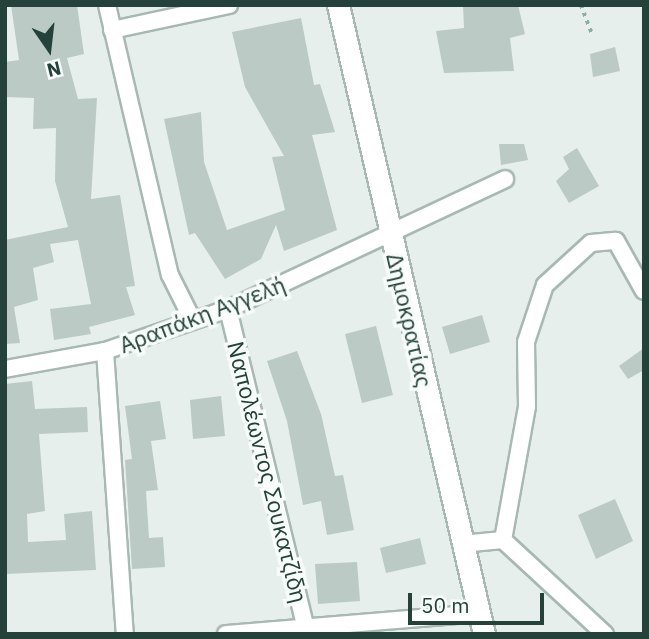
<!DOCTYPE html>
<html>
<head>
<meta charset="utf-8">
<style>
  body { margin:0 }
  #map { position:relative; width:649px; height:639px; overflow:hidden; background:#e6efeb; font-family:"IBM Plex Sans",sans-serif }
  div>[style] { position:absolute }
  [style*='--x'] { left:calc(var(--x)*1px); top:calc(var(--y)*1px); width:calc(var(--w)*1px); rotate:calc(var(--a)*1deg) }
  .building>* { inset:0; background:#bbcac4 }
  .path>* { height:3.5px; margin-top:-1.75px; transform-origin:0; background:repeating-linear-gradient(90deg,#86b3a5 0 3.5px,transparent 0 8.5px) }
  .roads { filter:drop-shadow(2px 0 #a8b8b2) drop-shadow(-2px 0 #a8b8b2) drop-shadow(0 2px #a8b8b2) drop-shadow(0 -2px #a8b8b2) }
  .street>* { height:16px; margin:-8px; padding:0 8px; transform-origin:8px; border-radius:8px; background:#fff }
  .secondary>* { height:21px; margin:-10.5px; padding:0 10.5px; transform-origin:10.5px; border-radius:10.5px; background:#fff }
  span { translate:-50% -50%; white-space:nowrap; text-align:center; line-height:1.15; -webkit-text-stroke:7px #f7fbf9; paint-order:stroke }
  .street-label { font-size:23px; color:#24423a }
  .frame { position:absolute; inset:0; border:7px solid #24423a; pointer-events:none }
  .north { position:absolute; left:14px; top:14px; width:70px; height:70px; -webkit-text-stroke:5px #f7fbf9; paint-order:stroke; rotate:166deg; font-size:19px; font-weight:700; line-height:28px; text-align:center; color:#24423a }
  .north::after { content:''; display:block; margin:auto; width:24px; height:32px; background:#24423a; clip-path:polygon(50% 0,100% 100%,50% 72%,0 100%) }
  .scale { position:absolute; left:408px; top:593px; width:136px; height:32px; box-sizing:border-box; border:4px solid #24423a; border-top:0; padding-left:9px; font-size:21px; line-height:24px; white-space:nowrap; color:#24423a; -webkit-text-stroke:5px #f7fbf9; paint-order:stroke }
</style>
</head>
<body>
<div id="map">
  <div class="building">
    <div style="clip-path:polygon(11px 5px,77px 5px,84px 54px,67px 58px,78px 99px,97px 98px,91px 199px,120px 195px,135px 286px,126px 287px,135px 315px,89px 327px,91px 334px,54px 340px,50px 309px,91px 304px,78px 240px,50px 244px,54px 262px,33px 268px,38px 300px,14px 307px,20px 343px,5px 344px,5px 240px,68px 227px,55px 181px,56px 128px,33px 129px,34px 98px,5px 97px,5px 62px,19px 60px)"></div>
    <div style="clip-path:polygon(463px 5px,518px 5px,525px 34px,510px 38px,514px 71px,444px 73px,436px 31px,464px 28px)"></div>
    <div style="clip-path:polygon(301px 18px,314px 85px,320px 84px,335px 132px,312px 135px,337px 230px,284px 251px,276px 225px,261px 259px,225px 279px,195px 233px,189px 235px,164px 119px,201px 112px,204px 162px,227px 230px,285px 210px,272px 157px,284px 156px,245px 87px,232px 32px)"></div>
    <div style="clip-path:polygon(615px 47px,620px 71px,593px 77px,590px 54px)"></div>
    <div style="clip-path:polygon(499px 144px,524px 144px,528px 160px,501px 165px)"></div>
    <div style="clip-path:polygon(577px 148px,599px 186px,569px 203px,556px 181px,569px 169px,563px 157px)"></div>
    <div style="clip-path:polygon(482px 315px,490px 342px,450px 354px,442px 327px)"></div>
    <div style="clip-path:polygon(376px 326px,393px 395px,362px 403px,345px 334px)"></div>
    <div style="clip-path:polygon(644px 348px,644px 370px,628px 379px,619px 366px)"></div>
    <div style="clip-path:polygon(297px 351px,321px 414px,335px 476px,343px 475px,354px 530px,327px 535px,321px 501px,303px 505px,287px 421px,267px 361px)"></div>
    <div style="clip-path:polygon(32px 381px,35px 409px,87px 407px,88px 432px,39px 434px,45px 511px,27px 514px,28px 542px,66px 540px,64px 514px,92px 511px,96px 570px,5px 574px,5px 384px)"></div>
    <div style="clip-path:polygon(221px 396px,225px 436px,193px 439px,190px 400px)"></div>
    <div style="clip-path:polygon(160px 401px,166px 439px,151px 441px,158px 490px,146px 491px,149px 538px,163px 537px,165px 567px,132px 569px,125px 460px,132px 459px,125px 406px)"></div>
    <div style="clip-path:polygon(615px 499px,633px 541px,596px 559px,578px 515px)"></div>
    <div style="clip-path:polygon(420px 538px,426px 564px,386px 573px,380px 548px)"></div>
    <div style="clip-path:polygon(357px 562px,360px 601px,318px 604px,315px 564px)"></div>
  </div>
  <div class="path">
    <div style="--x:581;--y:5;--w:33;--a:69"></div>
  </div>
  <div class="roads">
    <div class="street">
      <div style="--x:107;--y:5;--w:277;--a:76.9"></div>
      <div style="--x:170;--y:275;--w:51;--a:63.4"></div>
      <div style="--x:112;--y:30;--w:120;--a:-12.1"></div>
      <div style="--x:228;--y:309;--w:334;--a:76.3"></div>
      <div style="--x:105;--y:351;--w:284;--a:86"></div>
      <div style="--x:5;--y:369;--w:102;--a:-10.2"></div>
      <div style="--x:105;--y:351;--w:130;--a:-18.9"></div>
      <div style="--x:228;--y:309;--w:306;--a:-25.1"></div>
      <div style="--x:503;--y:540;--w:136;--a:-79.8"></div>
      <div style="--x:527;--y:406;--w:64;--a:-90.9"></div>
      <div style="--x:526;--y:342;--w:60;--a:-71.6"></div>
      <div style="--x:545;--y:285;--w:62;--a:-42.4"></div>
      <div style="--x:591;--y:243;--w:25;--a:-5"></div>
      <div style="--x:616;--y:241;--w:57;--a:60.8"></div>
      <div style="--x:461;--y:544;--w:42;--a:-5.4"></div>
      <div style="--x:503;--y:540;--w:139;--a:42.7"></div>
      <div style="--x:226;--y:634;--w:254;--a:-4.7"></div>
    </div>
    <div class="secondary">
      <div style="--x:338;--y:5;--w:646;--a:76.93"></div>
    </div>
  </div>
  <div class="street-label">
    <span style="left:202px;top:314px;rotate:-21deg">Αραπάκη Αγγελή</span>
    <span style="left:410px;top:320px;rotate:77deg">Δημοκρατίας</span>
    <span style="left:268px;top:472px;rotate:76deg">Ναπολέωντος Σουκατζίδη</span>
  </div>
  <div class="frame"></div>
  <div class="north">N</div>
  <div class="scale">50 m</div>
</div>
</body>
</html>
